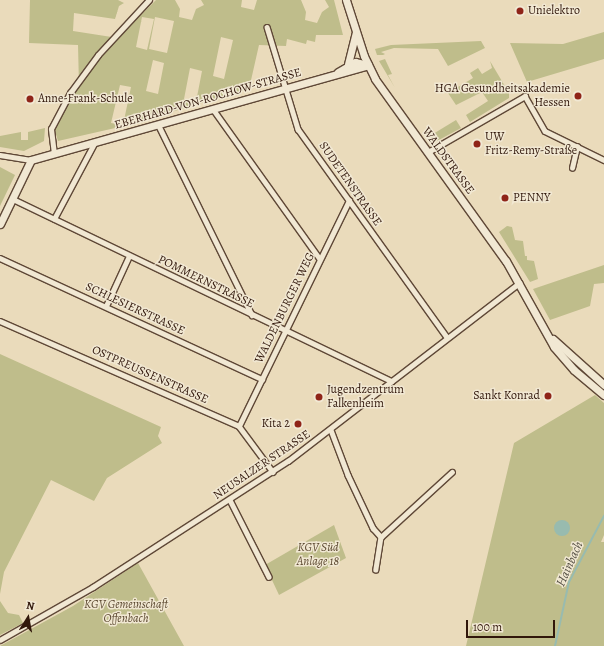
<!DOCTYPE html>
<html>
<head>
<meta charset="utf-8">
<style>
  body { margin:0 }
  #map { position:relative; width:604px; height:646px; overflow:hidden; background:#eadbbb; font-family:Alegreya,serif }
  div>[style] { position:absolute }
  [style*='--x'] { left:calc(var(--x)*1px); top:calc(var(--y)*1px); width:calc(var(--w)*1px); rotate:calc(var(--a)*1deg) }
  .green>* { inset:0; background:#bfbd8b }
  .water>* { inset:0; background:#98bbaf }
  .round { border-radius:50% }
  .stream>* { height:2px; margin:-1px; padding:0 1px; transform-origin:1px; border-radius:1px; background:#98bbaf }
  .roads { filter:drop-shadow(1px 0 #5f4837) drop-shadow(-1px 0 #5f4837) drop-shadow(0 1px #5f4837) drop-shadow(0 -1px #5f4837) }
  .minor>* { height:4.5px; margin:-2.25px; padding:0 2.25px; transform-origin:2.25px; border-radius:2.25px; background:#f1e8d3 }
  .secondary>* { height:7px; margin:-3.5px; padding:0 3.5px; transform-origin:3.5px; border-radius:3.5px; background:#f1e8d3 }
  .dots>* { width:11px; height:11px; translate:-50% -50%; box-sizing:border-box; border:2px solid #f1e8d3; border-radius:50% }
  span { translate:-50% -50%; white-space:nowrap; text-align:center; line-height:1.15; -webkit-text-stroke:3px #f1e8d3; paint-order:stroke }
  .poi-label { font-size:12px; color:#31170b }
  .left { translate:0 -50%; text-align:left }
  .right { translate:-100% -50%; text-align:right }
  .street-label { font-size:12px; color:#31170b }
  .park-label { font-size:12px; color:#5c4931; font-style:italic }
  .water-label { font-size:13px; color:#555044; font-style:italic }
  .north { position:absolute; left:8px; top:598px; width:40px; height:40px; -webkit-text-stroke:3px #f1e8d3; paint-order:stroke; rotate:11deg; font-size:11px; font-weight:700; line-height:16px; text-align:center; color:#31170b }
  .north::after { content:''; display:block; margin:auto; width:14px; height:18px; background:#31170b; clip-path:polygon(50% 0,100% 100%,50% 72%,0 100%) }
  .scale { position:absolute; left:466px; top:620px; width:89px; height:18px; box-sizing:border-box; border:2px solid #31170b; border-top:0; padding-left:5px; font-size:12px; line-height:14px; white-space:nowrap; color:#31170b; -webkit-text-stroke:3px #f1e8d3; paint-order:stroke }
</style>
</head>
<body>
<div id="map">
  <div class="green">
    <div style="clip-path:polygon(evenodd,30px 0,118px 0,124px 3px,119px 6px,115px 19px,74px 13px,73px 31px,118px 38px,156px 0,175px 0,180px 9px,179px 17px,192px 20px,196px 9px,204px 5px,201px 0,242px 0,241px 7px,254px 10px,257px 0,301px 0,306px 12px,305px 20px,317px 23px,322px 12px,329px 7px,325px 0,334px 0,343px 35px,316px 35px,315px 42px,307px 40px,306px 44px,287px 39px,286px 46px,259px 45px,249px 89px,124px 126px,58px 141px,54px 128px,79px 86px,78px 45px,29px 43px,30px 0,142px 17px,154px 19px,147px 50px,136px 47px,142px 17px,30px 0,155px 17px,174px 21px,167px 53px,149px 49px,155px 17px,30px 0,221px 37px,233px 40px,224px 79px,213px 76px,221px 37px,30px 0,153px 60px,164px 63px,158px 94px,146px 91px,153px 60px,30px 0,190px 68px,202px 71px,196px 102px,184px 99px,190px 68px,30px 0,120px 85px,131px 87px,123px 125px,111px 123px,120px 85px)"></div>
    <div style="clip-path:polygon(604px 32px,604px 59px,527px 82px,510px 43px,563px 44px)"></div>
    <div style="clip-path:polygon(481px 41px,485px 48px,448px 66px,438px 49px,394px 48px,381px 52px,385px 54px,383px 55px,377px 55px,375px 49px,391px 45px)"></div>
    <div style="clip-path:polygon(385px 59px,392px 74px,388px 75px,395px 88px,379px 61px)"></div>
    <div style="clip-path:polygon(490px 61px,509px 93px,509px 98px,470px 122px,466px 115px,488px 101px,482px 92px,456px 105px,448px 93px,473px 78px,470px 73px,478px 68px,482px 74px,492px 68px)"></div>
    <div style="clip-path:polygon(456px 120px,461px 128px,437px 141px,431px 138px,433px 134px)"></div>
    <div style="clip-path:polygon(45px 128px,44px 141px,24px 151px,0 147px,0 136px,21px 132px,21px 140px,28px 140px,28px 132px)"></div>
    <div style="clip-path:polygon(0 167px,15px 175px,0 206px)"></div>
    <div style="clip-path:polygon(507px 226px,512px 227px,515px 240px,523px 241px,525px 256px,527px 256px,527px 260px,534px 261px,538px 279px,530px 282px,499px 232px)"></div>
    <div style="clip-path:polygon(604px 265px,604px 283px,594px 284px,590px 306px,550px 320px,533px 289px)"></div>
    <div style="clip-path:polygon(0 354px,161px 427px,158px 436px,162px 443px,107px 478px,94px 501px,51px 480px,4px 572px,0 594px)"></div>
    <div style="clip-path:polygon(595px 395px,604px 403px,604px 535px,601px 542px,604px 542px,604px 646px,466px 646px,514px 443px)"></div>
    <div style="clip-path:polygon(334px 525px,346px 558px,279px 595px,265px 565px)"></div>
    <div style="clip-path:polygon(138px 563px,184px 646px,0 646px,73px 606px)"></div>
    <div style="clip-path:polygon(0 601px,8px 613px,19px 615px,23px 623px,0 635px)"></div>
  </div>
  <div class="water">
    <div class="round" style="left:554px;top:520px;width:16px;height:16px"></div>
  </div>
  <div class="stream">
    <div style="--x:555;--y:646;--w:66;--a:-77.7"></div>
    <div style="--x:569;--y:582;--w:75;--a:-62.1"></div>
  </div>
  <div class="roads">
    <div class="minor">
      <div style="--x:267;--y:27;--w:107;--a:73.1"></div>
      <div style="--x:298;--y:129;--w:256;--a:54.4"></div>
      <div style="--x:213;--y:109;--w:184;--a:54.5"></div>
      <div style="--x:158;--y:124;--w:213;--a:63.8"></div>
      <div style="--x:428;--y:152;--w:112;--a:-30"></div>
      <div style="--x:525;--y:96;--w:40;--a:60.3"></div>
      <div style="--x:545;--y:131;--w:66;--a:26.2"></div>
      <div style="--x:54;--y:154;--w:25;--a:-97"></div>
      <div style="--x:51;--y:129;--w:41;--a:-62.2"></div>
      <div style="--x:70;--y:93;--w:47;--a:-53.6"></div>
      <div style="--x:98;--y:55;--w:75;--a:-47.2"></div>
      <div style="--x:0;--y:155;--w:31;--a:9"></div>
      <div style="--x:572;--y:168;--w:22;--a:-77"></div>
      <div style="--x:13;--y:199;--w:420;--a:25.7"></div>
      <div style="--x:54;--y:219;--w:87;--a:-62"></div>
      <div style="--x:0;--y:258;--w:289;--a:24.8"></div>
      <div style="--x:106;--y:306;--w:55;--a:-65.3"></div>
      <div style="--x:0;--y:321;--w:261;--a:23.7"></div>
      <div style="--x:239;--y:426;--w:57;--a:53.5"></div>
      <div style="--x:239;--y:426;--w:251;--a:-64"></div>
      <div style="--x:331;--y:430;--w:48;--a:69.3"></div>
      <div style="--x:348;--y:475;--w:59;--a:64.7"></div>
      <div style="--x:373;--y:528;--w:12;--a:48"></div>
      <div style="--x:381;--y:537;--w:33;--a:99"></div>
      <div style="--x:230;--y:500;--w:86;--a:63.1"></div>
      <div style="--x:381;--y:537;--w:96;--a:-42.5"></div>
      <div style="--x:0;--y:640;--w:107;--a:-29.7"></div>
      <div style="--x:93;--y:587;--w:232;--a:-32.9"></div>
      <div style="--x:288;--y:461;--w:292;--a:-37.6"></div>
    </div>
    <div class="secondary">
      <div style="--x:346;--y:0;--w:59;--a:72.2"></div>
      <div style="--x:364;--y:56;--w:25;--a:64"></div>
      <div style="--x:375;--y:79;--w:224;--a:54.3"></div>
      <div style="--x:506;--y:261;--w:98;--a:60.8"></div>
      <div style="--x:554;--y:347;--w:30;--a:49"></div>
      <div style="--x:574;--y:370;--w:39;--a:40"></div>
      <div style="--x:348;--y:64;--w:32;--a:-76"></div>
      <div style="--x:338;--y:72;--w:20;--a:-30"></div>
      <div style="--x:355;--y:62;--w:13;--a:13"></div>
      <div style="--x:0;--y:224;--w:71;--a:-64.2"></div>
      <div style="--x:31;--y:160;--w:350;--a:-15.7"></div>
      <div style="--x:553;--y:339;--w:69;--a:42"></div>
    </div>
  </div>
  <div class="dots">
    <div style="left:520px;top:11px;background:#8f2418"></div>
    <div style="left:578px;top:96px;background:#8f2418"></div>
    <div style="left:30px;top:99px;background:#8f2418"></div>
    <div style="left:477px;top:144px;background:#8f2418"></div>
    <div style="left:505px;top:198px;background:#8f2418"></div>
    <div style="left:548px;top:396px;background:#8f2418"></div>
    <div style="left:319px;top:397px;background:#8f2418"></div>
    <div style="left:298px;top:424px;background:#8f2418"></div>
  </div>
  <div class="poi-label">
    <span class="left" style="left:528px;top:11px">Unielektro</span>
    <span class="right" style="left:570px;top:96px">HGA Gesundheitsakademie<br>Hessen</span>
    <span class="left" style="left:38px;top:99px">Anne-Frank-Schule</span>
    <span class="left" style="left:485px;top:144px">UW<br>Fritz-Remy-Straße</span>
    <span class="left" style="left:513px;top:198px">PENNY</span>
    <span class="left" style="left:327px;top:397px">Jugendzentrum<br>Falkenheim</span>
    <span class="right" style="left:540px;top:396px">Sankt Konrad</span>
    <span class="right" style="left:290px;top:424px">Kita 2</span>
  </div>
  <div class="street-label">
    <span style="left:208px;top:99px;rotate:-16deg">EBERHARD-VON-ROCHOW-STRASSE</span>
    <span style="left:448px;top:161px;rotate:54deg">WALDSTRASSE</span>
    <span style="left:350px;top:184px;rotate:55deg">SUDETENSTRASSE</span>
    <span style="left:206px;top:282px;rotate:26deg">POMMERNSTRASSE</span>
    <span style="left:285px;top:308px;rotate:-64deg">WALDENBURGER WEG</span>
    <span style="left:135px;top:309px;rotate:25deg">SCHLESIERSTRASSE</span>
    <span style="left:150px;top:375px;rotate:24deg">OSTPREUSSENSTRASSE</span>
    <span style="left:262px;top:465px;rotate:-34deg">NEUSALZER STRASSE</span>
  </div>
  <div class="park-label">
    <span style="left:318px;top:555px">KGV Süd<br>Anlage 18</span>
    <span style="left:126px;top:612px">KGV Gemeinschaft<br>Offenbach</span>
  </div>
  <div class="water-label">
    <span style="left:570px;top:564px;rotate:-66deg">Hainbach</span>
  </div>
  <div class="north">N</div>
  <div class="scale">100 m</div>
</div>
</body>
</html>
